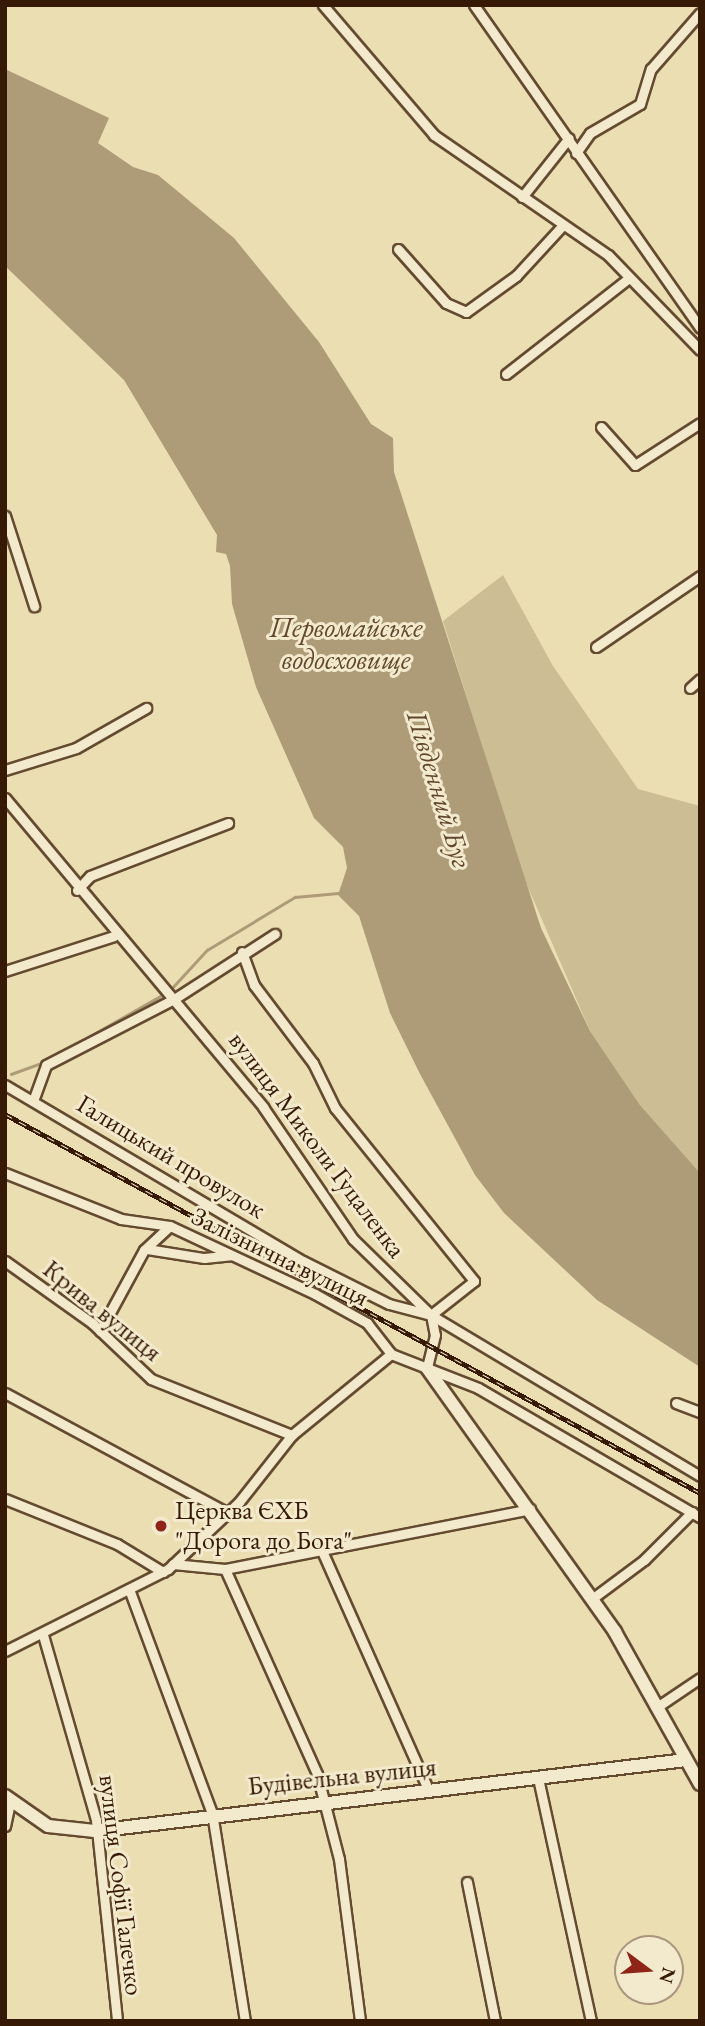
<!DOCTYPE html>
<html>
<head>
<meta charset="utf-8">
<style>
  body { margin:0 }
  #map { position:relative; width:705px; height:2026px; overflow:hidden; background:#ecdeb3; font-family:"EB Garamond",serif }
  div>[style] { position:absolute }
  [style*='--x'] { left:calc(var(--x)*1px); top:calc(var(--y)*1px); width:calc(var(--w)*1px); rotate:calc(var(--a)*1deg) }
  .green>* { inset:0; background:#cdbd95 }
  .water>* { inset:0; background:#ae9b78 }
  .stream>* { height:2.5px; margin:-1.25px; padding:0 1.25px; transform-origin:1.25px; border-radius:1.25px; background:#ae9b78 }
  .roads { filter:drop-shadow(2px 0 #644b30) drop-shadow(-2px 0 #644b30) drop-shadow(0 2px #644b30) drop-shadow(0 -2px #644b30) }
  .street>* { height:9px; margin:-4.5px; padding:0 4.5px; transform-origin:4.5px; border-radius:4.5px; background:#f3eace }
  .secondary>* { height:12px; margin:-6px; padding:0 6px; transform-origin:6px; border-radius:6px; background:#f3eace }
  .rail>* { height:5px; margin-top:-2.5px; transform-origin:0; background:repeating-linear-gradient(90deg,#f3eace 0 8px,#371a05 0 16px); box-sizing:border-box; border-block:2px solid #371a05 }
  .dots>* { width:19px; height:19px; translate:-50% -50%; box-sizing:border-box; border:4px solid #f3eace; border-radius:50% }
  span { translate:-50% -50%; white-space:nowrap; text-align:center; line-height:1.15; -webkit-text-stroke:6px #f3eace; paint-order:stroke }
  .street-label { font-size:26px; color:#371a05 }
  .poi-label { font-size:26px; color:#371a05 }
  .left { translate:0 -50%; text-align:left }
  .water-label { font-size:28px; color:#61472d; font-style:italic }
  .frame { position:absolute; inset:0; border:7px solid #371a05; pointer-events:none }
  .north { position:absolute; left:614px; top:1935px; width:70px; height:70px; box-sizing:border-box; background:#f3eace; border:2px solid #a8977e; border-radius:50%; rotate:106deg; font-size:19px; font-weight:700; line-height:28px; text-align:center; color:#371a05 }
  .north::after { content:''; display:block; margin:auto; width:24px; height:32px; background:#8f2418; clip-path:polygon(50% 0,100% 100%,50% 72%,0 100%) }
</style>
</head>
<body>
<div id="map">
  <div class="green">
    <div style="clip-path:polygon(503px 575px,553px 666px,638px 789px,700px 806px,700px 1173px,640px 1105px,590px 1031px,521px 871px,443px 621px)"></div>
  </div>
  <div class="water">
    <div style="clip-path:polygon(5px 69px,109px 118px,98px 143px,133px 167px,158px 175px,234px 238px,319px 342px,371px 424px,393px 438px,394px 472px,541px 928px,590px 1031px,640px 1105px,700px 1173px,700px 1367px,597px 1300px,504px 1213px,475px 1175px,420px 1074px,390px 1013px,359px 916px,338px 895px,347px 868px,343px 847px,314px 818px,256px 687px,232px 604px,230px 566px,226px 554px,216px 552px,217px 535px,124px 380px,5px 266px)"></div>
  </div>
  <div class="stream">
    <div style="--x:171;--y:989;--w:53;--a:-47.3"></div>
    <div style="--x:207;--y:950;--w:103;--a:-31.1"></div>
    <div style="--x:295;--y:897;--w:43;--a:-5.3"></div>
    <div style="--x:62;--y:1052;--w:112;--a:-29.6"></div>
    <div style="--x:11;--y:1074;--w:35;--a:-20"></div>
  </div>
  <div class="roads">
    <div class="street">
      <div style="--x:323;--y:5;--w:171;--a:49.5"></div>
      <div style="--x:434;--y:135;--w:211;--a:34.6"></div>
      <div style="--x:608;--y:255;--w:132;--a:45.9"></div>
      <div style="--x:474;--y:5;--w:394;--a:55"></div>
      <div style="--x:576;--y:153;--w:24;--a:-55"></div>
      <div style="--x:590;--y:133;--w:58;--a:-30.1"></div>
      <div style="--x:640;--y:104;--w:37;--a:-73"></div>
      <div style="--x:651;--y:69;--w:74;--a:-48.8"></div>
      <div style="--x:522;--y:197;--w:75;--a:-51.5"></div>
      <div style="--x:398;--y:249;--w:72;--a:48.4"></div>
      <div style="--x:446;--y:303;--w:22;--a:24"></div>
      <div style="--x:466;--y:312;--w:62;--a:-35.8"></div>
      <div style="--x:516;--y:276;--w:69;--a:-47.3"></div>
      <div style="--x:506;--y:374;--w:156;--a:-38"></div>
      <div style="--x:601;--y:427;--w:51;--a:48.2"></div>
      <div style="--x:635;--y:465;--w:77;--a:-32.9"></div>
      <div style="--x:5;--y:516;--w:95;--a:72.1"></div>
      <div style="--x:596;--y:647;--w:126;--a:-34.3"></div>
      <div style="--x:690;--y:688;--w:13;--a:-42"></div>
      <div style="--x:5;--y:770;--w:74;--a:-17.2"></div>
      <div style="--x:76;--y:748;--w:81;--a:-29.7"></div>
      <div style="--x:5;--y:798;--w:403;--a:50.1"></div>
      <div style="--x:263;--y:1107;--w:160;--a:55.7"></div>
      <div style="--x:353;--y:1239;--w:109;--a:44.3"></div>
      <div style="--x:431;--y:1315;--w:20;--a:79"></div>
      <div style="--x:435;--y:1335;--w:34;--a:104"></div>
      <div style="--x:77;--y:890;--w:19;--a:-47"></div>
      <div style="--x:90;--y:876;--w:148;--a:-21"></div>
      <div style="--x:242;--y:952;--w:35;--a:70"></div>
      <div style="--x:254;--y:985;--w:98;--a:52.9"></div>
      <div style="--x:313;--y:1063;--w:50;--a:63.9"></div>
      <div style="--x:335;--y:1108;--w:222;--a:51.2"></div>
      <div style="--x:474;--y:1281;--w:55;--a:141.7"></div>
      <div style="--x:5;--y:971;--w:114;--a:-17.8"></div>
      <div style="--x:5;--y:1085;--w:346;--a:30.6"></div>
      <div style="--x:303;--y:1261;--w:96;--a:26.6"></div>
      <div style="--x:389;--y:1304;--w:43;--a:14.7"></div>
      <div style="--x:431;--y:1315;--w:313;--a:30.9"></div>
      <div style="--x:33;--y:1101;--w:38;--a:-70"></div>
      <div style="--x:46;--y:1065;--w:144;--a:-27.3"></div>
      <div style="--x:174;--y:999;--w:120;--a:-32.8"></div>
      <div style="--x:5;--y:1173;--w:125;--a:21.6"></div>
      <div style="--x:121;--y:1219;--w:49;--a:8.1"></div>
      <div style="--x:170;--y:1226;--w:160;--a:25.1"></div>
      <div style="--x:315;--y:1294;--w:60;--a:29.1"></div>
      <div style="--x:367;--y:1323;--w:39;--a:52"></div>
      <div style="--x:391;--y:1354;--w:93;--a:21.3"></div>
      <div style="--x:478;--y:1388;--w:257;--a:30.2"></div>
      <div style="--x:147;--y:1249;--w:58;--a:9"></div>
      <div style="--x:204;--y:1258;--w:27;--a:-6"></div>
      <div style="--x:5;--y:1261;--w:107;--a:35.5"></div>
      <div style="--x:92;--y:1323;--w:81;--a:43.5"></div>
      <div style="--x:151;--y:1379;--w:152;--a:21.7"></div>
      <div style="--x:100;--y:1331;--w:92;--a:-61.5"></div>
      <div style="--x:144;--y:1250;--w:35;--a:-43"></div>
      <div style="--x:5;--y:1393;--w:253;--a:28.3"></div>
      <div style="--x:676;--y:1403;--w:26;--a:21"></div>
      <div style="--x:5;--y:1499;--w:121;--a:21.9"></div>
      <div style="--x:117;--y:1544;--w:54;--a:31.3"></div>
      <div style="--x:322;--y:1551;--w:263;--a:66"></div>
      <div style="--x:173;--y:1564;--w:52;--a:5.5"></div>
      <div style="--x:225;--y:1569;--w:311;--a:-11.1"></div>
      <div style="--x:225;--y:1569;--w:225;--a:65.8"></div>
      <div style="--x:317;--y:1774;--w:88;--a:75.5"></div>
      <div style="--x:339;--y:1859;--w:163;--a:82.6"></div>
      <div style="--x:129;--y:1589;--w:239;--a:69.7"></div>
      <div style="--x:212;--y:1813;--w:211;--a:81"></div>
      <div style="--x:593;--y:1598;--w:64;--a:-36.7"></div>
      <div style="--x:644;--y:1560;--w:68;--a:-45"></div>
      <div style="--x:43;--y:1635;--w:192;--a:74"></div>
      <div style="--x:96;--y:1820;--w:202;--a:84"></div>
      <div style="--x:5;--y:1651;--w:182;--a:-26.7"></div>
      <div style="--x:168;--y:1569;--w:98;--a:-43.3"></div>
      <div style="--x:239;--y:1502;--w:85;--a:-51.7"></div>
      <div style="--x:292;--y:1435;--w:128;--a:-39.3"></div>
      <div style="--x:660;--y:1705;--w:48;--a:-34"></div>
      <div style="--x:538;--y:1778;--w:249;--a:77.7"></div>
      <div style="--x:5;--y:1826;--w:25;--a:-78"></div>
      <div style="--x:467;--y:1882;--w:142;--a:78.6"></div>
    </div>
    <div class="secondary">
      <div style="--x:427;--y:1368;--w:324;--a:54.5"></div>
      <div style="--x:615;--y:1632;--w:174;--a:60.8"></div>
      <div style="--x:5;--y:1796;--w:52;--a:34.9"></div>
      <div style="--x:48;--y:1826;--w:47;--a:6.1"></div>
      <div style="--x:95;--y:1831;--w:595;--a:-6.85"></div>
    </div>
  </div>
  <div class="rail">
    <div style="--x:5;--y:1114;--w:792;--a:28.6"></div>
  </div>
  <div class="dots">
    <div style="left:161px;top:1526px;background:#8f2418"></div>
  </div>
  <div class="street-label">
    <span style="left:317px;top:1145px;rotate:53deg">вулиця Миколи Гуцаленка</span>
    <span style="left:171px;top:1157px;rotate:31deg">Галицький провулок</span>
    <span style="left:280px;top:1257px;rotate:26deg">Залізнична вулиця</span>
    <span style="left:102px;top:1311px;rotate:39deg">Крива вулиця</span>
    <span style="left:342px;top:1777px;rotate:-6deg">Будівельна вулиця</span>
    <span style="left:121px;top:1885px;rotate:83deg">вулиця Софії Галечко</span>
  </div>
  <div class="poi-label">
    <span class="left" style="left:175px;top:1526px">Церква ЄХБ<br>"Дорога до Бога"</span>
  </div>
  <div class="water-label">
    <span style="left:346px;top:643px">Первомайське<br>водосховище</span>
    <span style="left:440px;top:789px;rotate:73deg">Південний Буг</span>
  </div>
  <div class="frame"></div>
  <div class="north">N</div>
</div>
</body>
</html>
